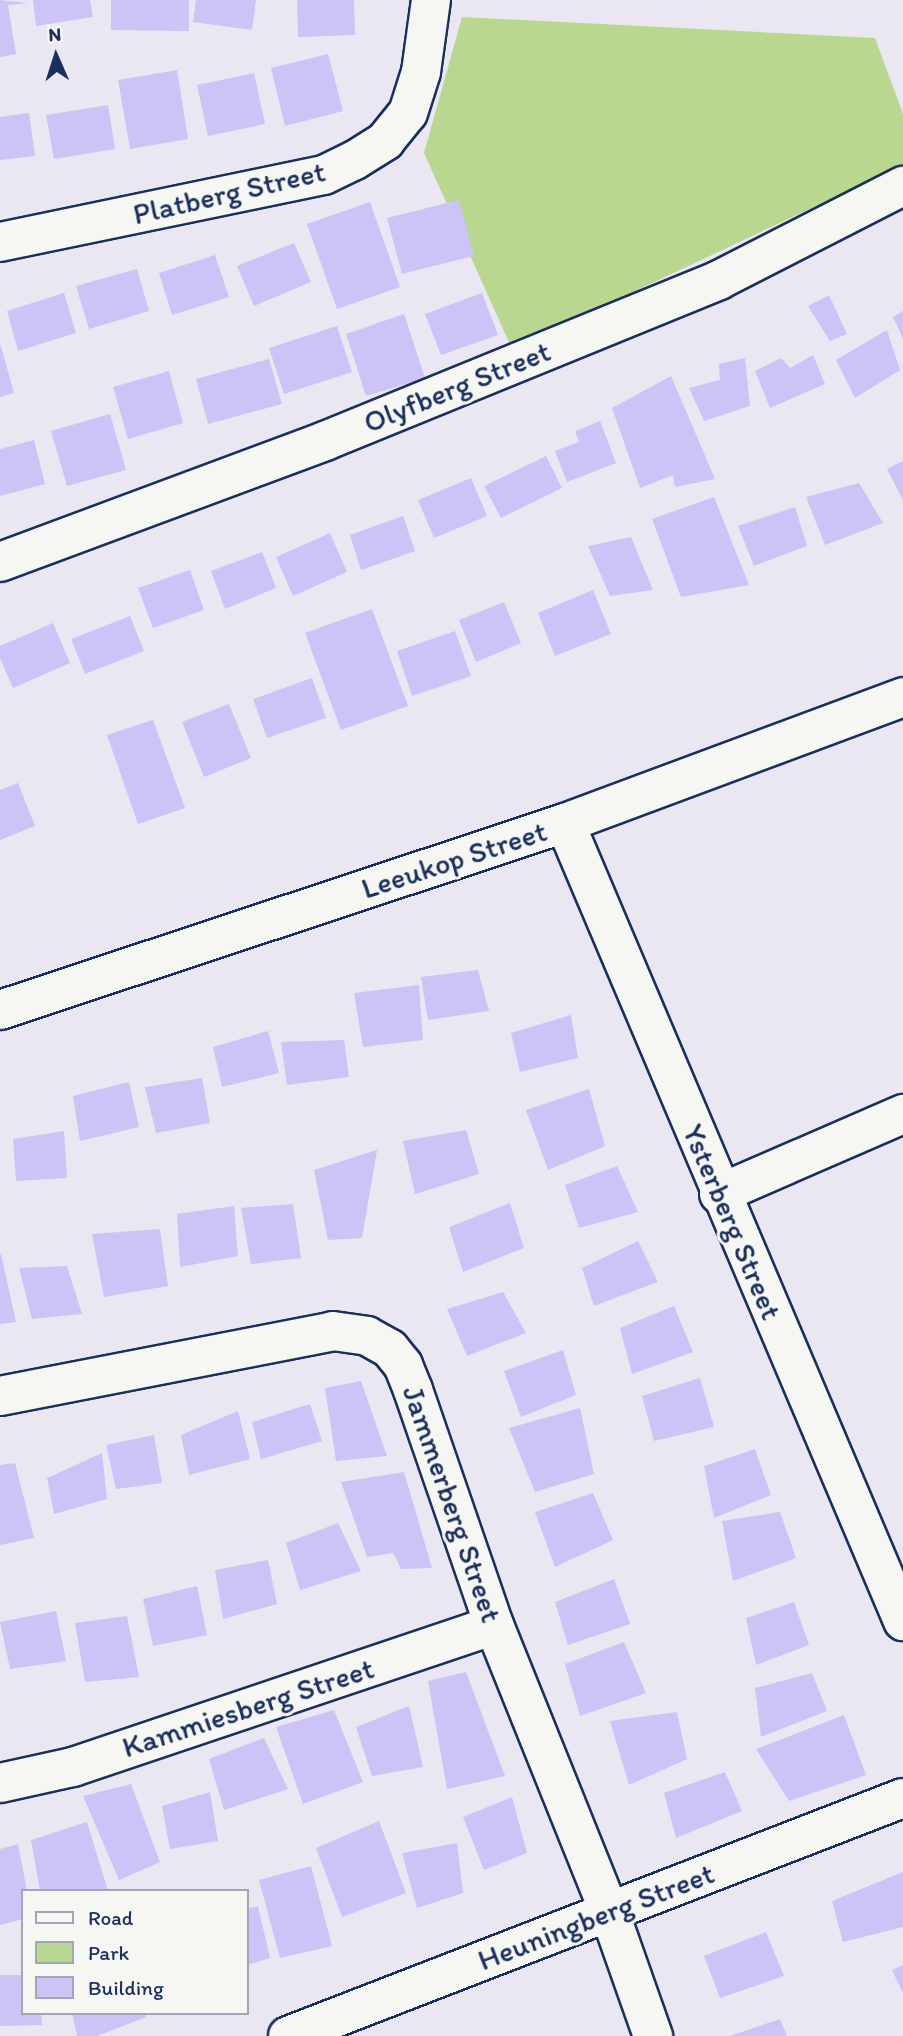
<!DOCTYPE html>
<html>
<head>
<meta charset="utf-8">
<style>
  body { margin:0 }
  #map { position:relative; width:903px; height:2036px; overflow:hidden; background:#eae7f3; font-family:Itim,sans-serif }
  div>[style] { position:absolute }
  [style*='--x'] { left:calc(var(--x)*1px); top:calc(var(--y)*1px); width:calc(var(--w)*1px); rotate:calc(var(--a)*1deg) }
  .green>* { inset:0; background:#bad78f }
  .building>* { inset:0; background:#cdc3f6 }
  .roads { filter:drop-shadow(2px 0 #1b2f5e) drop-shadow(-2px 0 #1b2f5e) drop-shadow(0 2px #1b2f5e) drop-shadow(0 -2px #1b2f5e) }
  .minor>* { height:38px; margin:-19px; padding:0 19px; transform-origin:19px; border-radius:19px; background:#f6f6f2 }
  span { translate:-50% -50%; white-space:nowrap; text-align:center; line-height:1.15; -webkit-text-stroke:6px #f6f6f2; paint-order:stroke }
  .street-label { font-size:30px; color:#1b2f5e }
  .legend { position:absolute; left:21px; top:1889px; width:228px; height:126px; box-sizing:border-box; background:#f6f6f2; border:2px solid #9ea6b7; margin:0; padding:9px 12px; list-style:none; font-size:21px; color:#1b2f5e }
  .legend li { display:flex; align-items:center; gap:14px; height:35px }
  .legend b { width:35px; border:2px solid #9ea6b7 }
  .north { position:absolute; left:21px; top:21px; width:70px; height:70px; -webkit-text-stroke:5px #f6f6f2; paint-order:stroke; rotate:357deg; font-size:19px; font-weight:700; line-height:28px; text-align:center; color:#1b2f5e }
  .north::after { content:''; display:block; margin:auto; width:24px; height:32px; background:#1b2f5e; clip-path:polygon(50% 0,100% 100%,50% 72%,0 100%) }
</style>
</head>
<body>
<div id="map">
  <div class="green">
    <div style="clip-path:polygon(462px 17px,875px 38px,903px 114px,903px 165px,512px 349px,424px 153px)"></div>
  </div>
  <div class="building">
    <div style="clip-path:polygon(0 0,28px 3px,8px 5px,16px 54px,0 57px)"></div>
    <div style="clip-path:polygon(33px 0,90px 0,93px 17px,36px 26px)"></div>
    <div style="clip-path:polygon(111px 0,189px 0,189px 31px,111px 30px)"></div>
    <div style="clip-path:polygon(196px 0,256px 0,252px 30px,193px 22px)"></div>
    <div style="clip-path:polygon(297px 0,354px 0,355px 35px,298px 37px)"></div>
    <div style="clip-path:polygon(328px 54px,343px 111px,285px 126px,271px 68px)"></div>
    <div style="clip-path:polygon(177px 70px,188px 139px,130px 149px,118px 80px)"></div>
    <div style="clip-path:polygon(254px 73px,265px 124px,208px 136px,197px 85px)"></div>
    <div style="clip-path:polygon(108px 105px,115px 149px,54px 159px,46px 115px)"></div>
    <div style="clip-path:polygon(29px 113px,35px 156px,0 160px,0 117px)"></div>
    <div style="clip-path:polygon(459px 200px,474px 256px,402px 274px,387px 218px)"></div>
    <div style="clip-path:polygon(370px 202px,400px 287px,337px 309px,307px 224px)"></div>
    <div style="clip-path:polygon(294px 243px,311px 282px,254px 306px,237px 266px)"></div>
    <div style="clip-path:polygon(215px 255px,229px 297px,172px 315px,159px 273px)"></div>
    <div style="clip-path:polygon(137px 269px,149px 311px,89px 329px,76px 286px)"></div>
    <div style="clip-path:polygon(64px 293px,76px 333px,18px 351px,7px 311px)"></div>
    <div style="clip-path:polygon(482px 293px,498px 335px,441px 355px,425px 314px)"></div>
    <div style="clip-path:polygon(829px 295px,847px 334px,830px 341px,808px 306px)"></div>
    <div style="clip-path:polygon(903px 311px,903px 339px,893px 317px)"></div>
    <div style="clip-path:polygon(404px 314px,425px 378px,366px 396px,346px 334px)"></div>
    <div style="clip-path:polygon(337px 326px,352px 372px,284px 394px,269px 348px)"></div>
    <div style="clip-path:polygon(887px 330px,900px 370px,855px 398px,836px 360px)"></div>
    <div style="clip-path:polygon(0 343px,14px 393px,0 397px)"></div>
    <div style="clip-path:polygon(813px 355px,825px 384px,770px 408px,755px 371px,781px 358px,790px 368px)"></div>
    <div style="clip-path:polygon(745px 358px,750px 406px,704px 421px,689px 388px,720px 380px,719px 364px)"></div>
    <div style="clip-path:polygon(269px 359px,282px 404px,208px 424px,196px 379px)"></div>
    <div style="clip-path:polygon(169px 371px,183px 423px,128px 439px,113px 387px)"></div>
    <div style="clip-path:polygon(671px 376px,715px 479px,675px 487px,673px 475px,640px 488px,612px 408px)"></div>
    <div style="clip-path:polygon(110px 414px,126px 470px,67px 486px,51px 431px)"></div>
    <div style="clip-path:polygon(600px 421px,616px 463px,567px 482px,555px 451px,579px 442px,575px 431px)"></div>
    <div style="clip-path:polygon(34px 440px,45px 484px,0 496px,0 449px)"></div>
    <div style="clip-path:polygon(546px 456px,562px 488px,501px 518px,484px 486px)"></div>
    <div style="clip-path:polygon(903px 461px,903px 500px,887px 469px)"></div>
    <div style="clip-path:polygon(471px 478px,487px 516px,434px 538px,418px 500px)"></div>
    <div style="clip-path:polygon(859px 483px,883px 523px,825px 545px,806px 497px)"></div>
    <div style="clip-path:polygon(714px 497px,749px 585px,681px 597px,652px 519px)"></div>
    <div style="clip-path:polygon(795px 507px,807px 546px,754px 566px,738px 526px)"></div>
    <div style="clip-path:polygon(403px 516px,415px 551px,361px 570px,350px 535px)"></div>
    <div style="clip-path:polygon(330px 533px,347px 572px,293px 596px,276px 557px)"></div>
    <div style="clip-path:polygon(631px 537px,653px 590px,610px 596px,588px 546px)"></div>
    <div style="clip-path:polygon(262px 552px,276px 588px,225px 609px,211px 571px)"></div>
    <div style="clip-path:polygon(190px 570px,204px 610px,153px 628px,138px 588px)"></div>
    <div style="clip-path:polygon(593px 590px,611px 634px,555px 656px,538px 613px)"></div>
    <div style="clip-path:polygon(504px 602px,521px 643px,476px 662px,459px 620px)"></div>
    <div style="clip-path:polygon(372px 609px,408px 706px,341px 730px,305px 633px)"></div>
    <div style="clip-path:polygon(130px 616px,144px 651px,85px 674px,71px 639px)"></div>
    <div style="clip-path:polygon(53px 623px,70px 663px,13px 688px,0 658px,0 646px)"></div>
    <div style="clip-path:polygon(455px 631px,471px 676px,412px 696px,397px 651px)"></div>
    <div style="clip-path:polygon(312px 678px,326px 718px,267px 738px,253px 699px)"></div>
    <div style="clip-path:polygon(229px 704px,251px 758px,204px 777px,182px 722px)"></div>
    <div style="clip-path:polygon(153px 720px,185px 808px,138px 824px,107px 735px)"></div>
    <div style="clip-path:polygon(18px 783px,35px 826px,0 840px,0 790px)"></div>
    <div style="clip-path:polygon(478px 970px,489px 1011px,428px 1020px,421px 977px)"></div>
    <div style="clip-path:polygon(419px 985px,423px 1040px,363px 1047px,354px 993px)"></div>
    <div style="clip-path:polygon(571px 1015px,578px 1058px,520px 1072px,511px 1033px)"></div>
    <div style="clip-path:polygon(268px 1031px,279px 1073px,222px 1087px,213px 1047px)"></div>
    <div style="clip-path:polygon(344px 1040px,349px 1077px,287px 1085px,281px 1042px)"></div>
    <div style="clip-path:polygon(202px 1078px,210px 1123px,156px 1133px,145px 1087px)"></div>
    <div style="clip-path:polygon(129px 1082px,139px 1127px,80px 1141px,73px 1096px)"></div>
    <div style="clip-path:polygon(589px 1089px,605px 1146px,548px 1170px,526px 1110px)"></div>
    <div style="clip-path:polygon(466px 1130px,479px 1174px,415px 1194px,403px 1141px)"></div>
    <div style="clip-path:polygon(64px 1131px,67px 1178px,16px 1181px,13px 1139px)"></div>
    <div style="clip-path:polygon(377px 1150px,362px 1238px,328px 1240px,314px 1170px)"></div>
    <div style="clip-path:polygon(617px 1166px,638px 1212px,579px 1228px,565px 1185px)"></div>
    <div style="clip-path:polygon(510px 1203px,524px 1248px,463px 1272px,449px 1227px)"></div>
    <div style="clip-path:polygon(293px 1204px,301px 1258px,251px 1264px,241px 1208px)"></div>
    <div style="clip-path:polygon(234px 1206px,238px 1256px,180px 1267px,177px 1214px)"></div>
    <div style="clip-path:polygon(160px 1229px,168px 1286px,104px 1297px,92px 1234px)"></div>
    <div style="clip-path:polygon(638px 1241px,658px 1282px,594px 1306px,582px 1268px)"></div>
    <div style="clip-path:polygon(1px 1254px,16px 1322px,0 1324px,0 1255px)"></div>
    <div style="clip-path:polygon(67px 1266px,82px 1314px,32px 1319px,19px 1268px)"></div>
    <div style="clip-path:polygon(503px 1292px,526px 1333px,467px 1356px,447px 1309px)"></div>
    <div style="clip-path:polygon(674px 1306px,693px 1352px,632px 1374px,620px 1328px)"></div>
    <div style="clip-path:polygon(563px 1350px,576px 1395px,521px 1417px,504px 1371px)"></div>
    <div style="clip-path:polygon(700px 1378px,714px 1427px,654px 1441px,642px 1396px)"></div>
    <div style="clip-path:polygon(361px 1381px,387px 1456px,336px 1461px,325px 1388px)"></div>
    <div style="clip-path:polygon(310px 1404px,322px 1441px,261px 1459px,252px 1422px)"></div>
    <div style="clip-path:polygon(580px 1408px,594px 1474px,535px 1492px,509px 1428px)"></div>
    <div style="clip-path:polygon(238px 1411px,250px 1459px,189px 1475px,181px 1435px)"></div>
    <div style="clip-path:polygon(154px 1435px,162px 1483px,116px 1489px,106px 1445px)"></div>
    <div style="clip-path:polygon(755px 1449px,771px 1495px,714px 1518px,704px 1466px)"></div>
    <div style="clip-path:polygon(102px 1453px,107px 1499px,54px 1514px,47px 1478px)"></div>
    <div style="clip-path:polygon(15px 1463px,34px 1538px,0 1545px,0 1465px)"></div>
    <div style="clip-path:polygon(404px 1472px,432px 1568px,401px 1569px,393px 1553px,367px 1557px,341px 1482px)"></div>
    <div style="clip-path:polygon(593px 1493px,613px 1540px,555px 1567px,535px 1512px)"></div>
    <div style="clip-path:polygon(780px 1512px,796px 1558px,733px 1581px,722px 1521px)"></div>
    <div style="clip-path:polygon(338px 1523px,361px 1571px,300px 1590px,286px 1543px)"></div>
    <div style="clip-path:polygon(268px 1560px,277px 1604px,223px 1619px,215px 1570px)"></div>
    <div style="clip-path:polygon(614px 1579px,630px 1624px,568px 1645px,555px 1602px)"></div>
    <div style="clip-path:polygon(197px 1586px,207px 1635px,153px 1646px,143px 1599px)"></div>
    <div style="clip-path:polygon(794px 1602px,809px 1645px,756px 1665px,746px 1618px)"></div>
    <div style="clip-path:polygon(56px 1611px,66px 1661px,10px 1669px,0 1622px)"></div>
    <div style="clip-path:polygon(127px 1616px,139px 1677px,85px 1682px,75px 1623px)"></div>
    <div style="clip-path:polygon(624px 1642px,646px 1693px,580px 1716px,565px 1664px)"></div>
    <div style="clip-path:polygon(466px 1672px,505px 1776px,447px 1789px,428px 1681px)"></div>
    <div style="clip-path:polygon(812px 1673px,827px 1711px,761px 1737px,755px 1688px)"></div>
    <div style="clip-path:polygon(409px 1706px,423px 1767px,372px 1776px,356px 1727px)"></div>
    <div style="clip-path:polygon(334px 1710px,363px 1782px,303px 1804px,276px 1727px)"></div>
    <div style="clip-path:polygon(677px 1712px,687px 1759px,629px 1785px,610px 1721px)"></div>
    <div style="clip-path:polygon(844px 1715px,866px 1775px,789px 1801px,756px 1749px)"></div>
    <div style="clip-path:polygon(264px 1738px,288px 1789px,224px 1810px,209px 1759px)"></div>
    <div style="clip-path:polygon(725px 1772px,742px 1811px,676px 1838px,664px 1793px)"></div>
    <div style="clip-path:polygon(131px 1784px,160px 1862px,119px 1880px,83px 1796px)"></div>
    <div style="clip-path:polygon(210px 1792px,218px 1841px,170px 1849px,162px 1806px)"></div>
    <div style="clip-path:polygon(512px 1797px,527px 1853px,484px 1870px,463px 1817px)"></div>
    <div style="clip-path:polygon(379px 1821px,406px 1893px,342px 1917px,316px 1848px)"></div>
    <div style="clip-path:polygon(87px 1822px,108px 1891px,40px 1891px,31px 1840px)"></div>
    <div style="clip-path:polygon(457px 1843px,463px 1893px,417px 1908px,402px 1853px)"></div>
    <div style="clip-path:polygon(18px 1844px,27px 1891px,23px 1891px,23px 1919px,0 1925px,0 1849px)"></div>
    <div style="clip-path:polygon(311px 1866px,332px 1946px,280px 1958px,259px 1880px)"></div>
    <div style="clip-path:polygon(903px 1872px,903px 1927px,843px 1942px,832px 1901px)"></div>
    <div style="clip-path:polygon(258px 1906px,270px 1958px,247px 1965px,247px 1909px)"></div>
    <div style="clip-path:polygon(766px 1932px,784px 1976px,720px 1998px,704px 1956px)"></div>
    <div style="clip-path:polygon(903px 1965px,903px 1993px,892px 1970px)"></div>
    <div style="clip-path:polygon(0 1975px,23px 1975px,23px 2013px,41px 2013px,42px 2025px,0 2026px)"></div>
    <div style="clip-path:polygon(72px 2013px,145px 2013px,146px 2017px,97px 2036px,77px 2036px)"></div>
    <div style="clip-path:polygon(780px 2019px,787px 2036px,730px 2036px)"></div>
  </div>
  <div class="roads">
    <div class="minor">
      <div style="--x:0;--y:242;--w:331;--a:-11.7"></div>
      <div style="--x:324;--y:175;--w:34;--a:-26"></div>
      <div style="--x:355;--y:160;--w:36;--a:-32"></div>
      <div style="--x:385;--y:141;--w:36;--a:-51"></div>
      <div style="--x:408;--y:113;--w:43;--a:-72.4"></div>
      <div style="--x:421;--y:72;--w:73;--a:-82.1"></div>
      <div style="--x:0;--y:562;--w:347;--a:-20.4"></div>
      <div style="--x:325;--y:441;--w:426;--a:-22.2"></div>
      <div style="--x:719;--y:280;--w:207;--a:-27.1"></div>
      <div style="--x:565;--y:823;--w:867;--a:67.04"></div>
      <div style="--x:0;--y:1010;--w:595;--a:-18.31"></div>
      <div style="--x:565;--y:823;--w:361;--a:-20.4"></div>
      <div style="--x:719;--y:1194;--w:201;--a:-23.5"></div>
      <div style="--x:0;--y:1396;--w:339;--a:-11"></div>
      <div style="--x:333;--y:1331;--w:34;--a:8"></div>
      <div style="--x:367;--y:1336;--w:26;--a:29"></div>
      <div style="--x:390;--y:1349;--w:21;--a:51"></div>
      <div style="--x:403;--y:1365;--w:27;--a:68"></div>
      <div style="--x:413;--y:1390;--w:249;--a:71"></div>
      <div style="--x:494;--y:1625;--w:308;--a:68.1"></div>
      <div style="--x:609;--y:1911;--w:133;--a:70.6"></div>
      <div style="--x:0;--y:1783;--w:75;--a:-12.4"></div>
      <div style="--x:73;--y:1767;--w:444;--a:-18.6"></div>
      <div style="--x:288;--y:2036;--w:659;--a:-21.16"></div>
    </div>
  </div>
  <div class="street-label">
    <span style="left:229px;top:193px;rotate:-13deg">Platberg Street</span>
    <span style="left:457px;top:387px;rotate:-22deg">Olyfberg Street</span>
    <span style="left:454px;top:860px;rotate:-18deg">Leeukop Street</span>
    <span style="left:732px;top:1222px;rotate:67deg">Ysterberg Street</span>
    <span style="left:452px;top:1504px;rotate:71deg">Jammerberg Street</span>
    <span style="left:248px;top:1708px;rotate:-18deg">Kammiesberg Street</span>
    <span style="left:596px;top:1917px;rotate:-21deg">Heuningberg Street</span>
  </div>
  <ul class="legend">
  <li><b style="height:9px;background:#f6f6f2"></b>Road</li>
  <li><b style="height:19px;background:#bad78f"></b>Park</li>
  <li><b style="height:19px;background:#cdc3f6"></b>Building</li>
  </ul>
  <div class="north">N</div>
</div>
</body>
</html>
